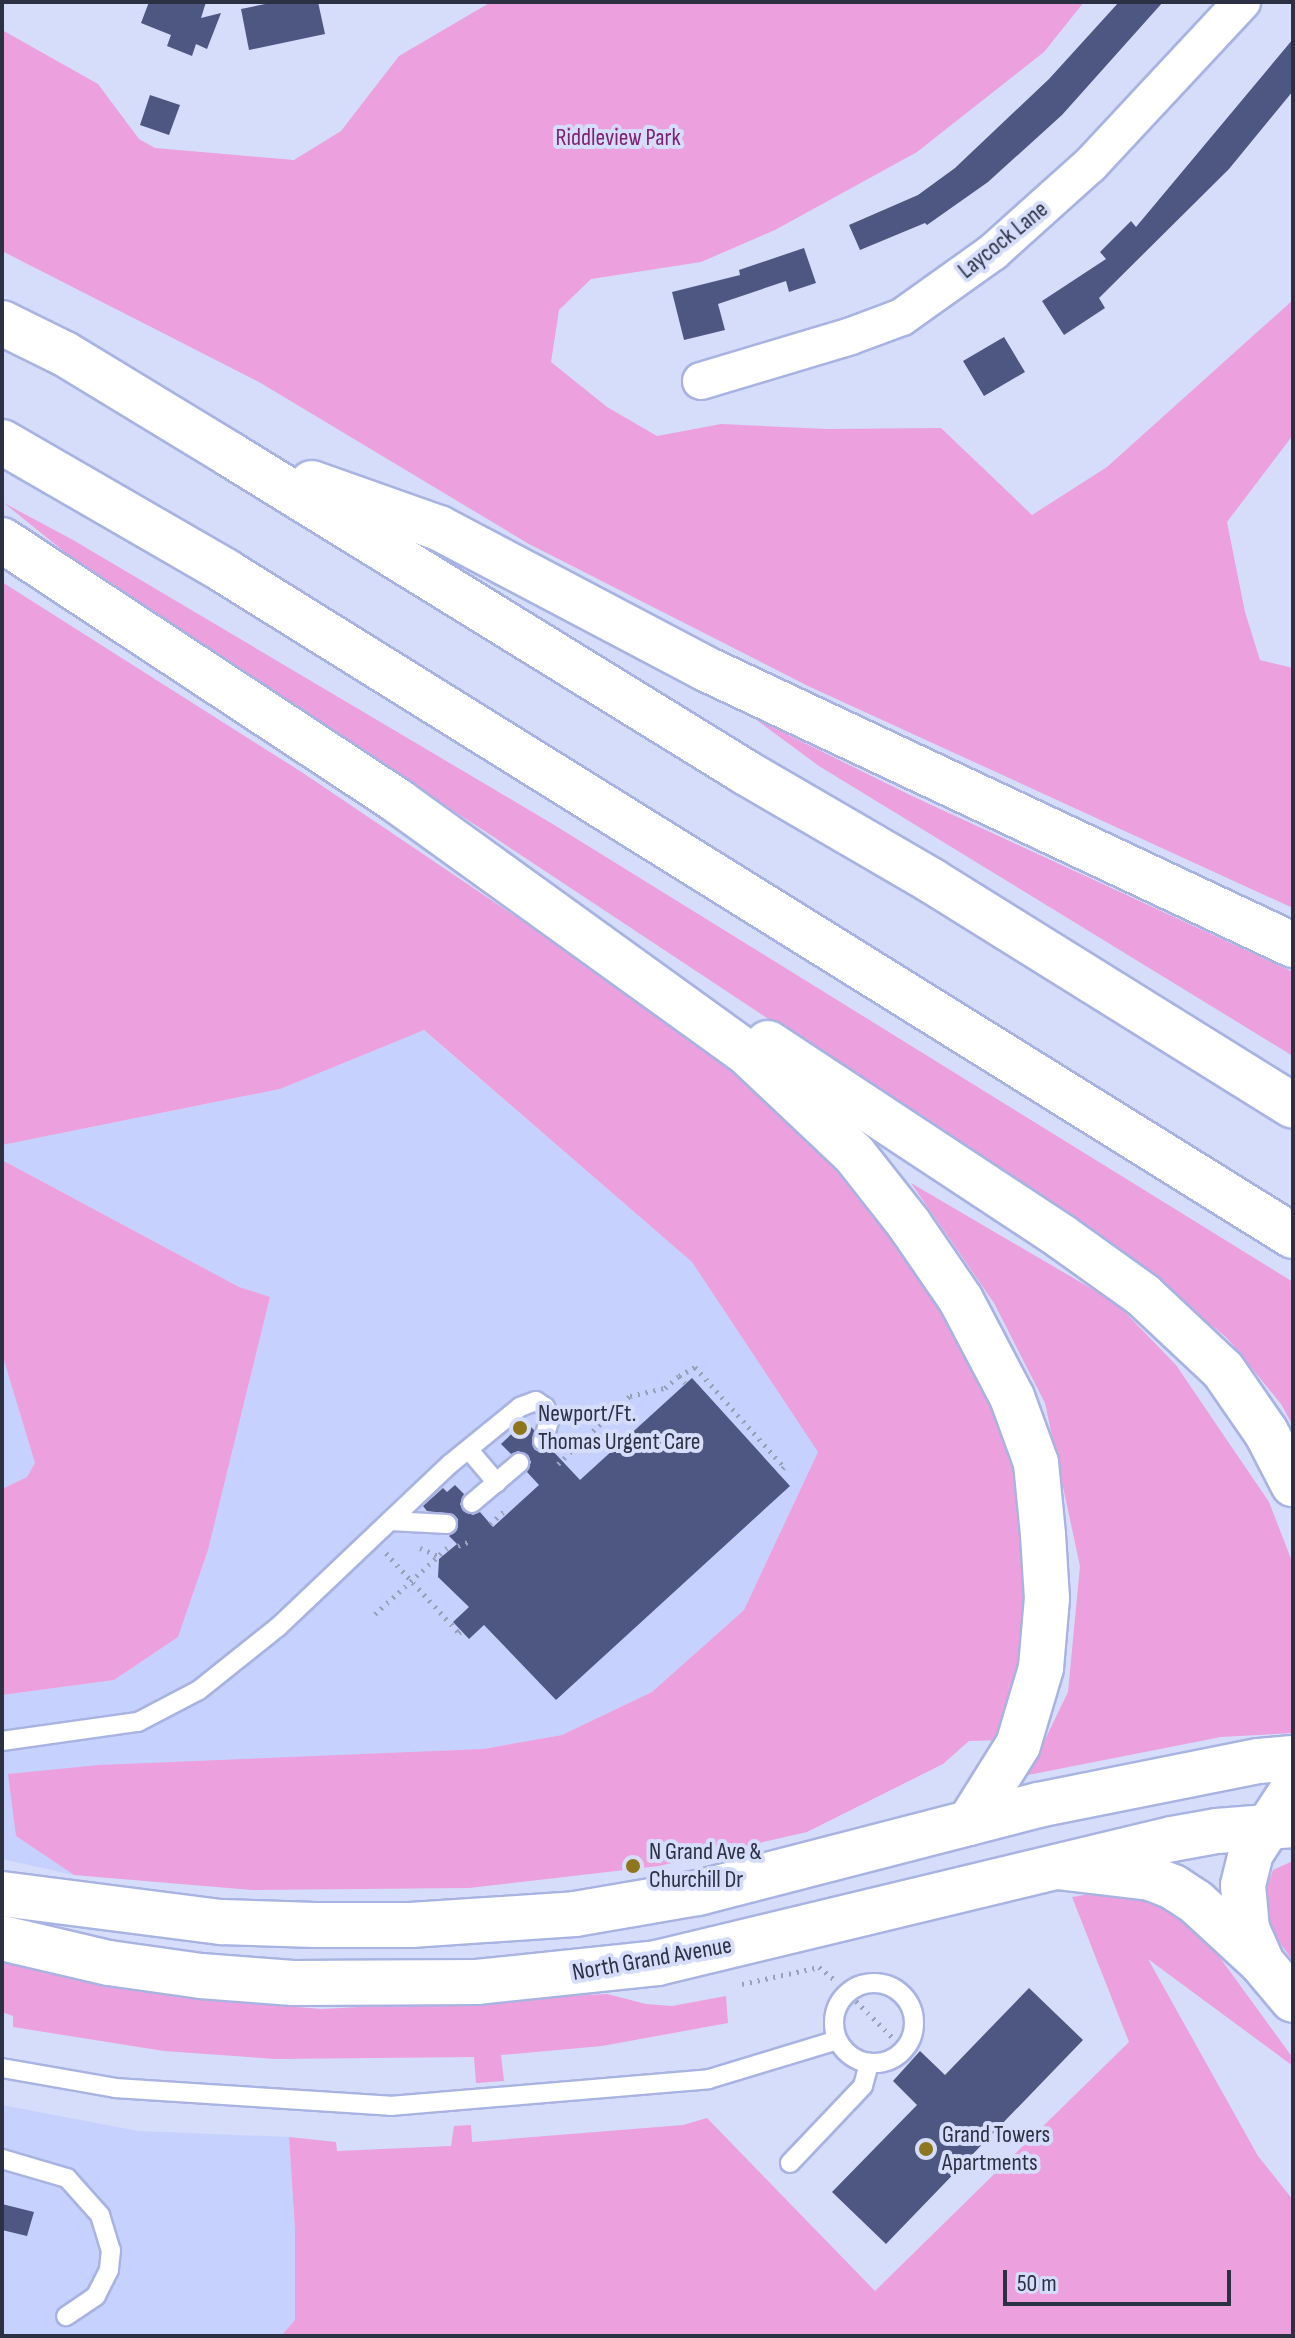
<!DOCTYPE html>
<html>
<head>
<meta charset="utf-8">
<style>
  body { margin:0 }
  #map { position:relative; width:1295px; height:2338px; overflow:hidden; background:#d5ddfa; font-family:"Sofia Sans Condensed",sans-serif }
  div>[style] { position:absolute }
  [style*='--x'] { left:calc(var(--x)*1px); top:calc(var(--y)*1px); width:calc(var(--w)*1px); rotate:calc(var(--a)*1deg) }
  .built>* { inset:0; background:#c6d1fd }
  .green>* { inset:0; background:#eca0dd }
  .building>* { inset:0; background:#4e5781 }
  .path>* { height:5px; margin-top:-2.5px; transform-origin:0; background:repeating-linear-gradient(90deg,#99a0b9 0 2px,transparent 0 8px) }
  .roads { filter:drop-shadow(2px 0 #a8b3e2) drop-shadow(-2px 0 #a8b3e2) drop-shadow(0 2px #a8b3e2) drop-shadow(0 -2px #a8b3e2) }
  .service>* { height:18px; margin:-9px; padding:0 9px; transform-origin:9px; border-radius:9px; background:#fff }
  .service>.ring { margin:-9px; padding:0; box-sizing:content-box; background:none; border:18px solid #fff; border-radius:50% }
  .minor>* { height:36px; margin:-18px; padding:0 18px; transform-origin:18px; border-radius:18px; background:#fff }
  .secondary>* { height:44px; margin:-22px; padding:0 22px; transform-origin:22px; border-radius:22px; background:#fff }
  .motorway>* { height:44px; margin:-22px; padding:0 22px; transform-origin:22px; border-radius:22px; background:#fff }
  .dots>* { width:22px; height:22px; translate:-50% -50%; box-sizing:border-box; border:4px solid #d5ddfa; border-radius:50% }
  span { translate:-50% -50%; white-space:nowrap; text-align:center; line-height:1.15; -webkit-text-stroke:8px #d5ddfa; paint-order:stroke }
  .park-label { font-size:24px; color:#802073 }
  .street-label { font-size:24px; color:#2b3042 }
  .poi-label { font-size:24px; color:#2b3042 }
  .left { translate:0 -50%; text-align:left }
  .frame { position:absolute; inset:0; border:4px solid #2b3042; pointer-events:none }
  .scale { position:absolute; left:1003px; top:2270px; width:228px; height:36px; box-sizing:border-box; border:4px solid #2b3042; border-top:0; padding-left:10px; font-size:24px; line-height:28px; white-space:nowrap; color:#2b3042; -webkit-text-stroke:6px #d5ddfa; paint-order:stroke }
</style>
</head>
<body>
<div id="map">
  <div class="built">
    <div style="clip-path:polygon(423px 1030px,692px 1262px,818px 1452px,744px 1610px,652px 1692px,562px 1735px,483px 1749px,9px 1774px,16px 1836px,74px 1875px,2px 1859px,2px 1695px,114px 1680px,178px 1637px,208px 1550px,270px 1298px,239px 1287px,2px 1160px,2px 1145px,280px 1089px)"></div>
    <div style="clip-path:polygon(2px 1354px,35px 1463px,27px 1477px,2px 1489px)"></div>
    <div style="clip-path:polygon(2px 2105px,138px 2131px,289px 2137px,295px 2229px,295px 2320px,281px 2336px,2px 2336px)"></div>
  </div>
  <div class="green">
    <div style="clip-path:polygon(491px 2px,1084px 2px,1044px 52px,917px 152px,775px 230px,701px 262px,591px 279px,559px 310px,551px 362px,607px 407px,657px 436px,721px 424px,826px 429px,941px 428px,1032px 515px,1107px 467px,1293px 300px,1293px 435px,1227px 522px,1245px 612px,1260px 660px,1293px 668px,1293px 908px,808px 686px,529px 544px,259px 382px,2px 251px,2px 30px,98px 84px,139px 139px,155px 148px,294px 160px,341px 131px,399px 56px)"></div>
    <div style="clip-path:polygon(4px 503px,73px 540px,551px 823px,1293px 1282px,1293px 1426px,1281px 1404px,1227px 1338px,1122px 1253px,480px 828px,119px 596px)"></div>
    <div style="clip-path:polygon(2px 582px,303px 773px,654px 1010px,798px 1126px,862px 1199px,913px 1261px,971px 1356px,1007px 1444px,1025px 1522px,1029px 1598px,1019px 1681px,1003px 1740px,969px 1741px,943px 1764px,807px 1832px,659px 1866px,469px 1888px,252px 1890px,74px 1875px,16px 1836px,8px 1774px,99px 1765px,483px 1749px,562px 1735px,652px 1692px,744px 1610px,818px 1452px,692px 1262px,424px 1030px,280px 1089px,2px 1145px)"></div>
    <div style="clip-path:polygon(754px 718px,912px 796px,1293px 972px,1293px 1056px,819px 766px)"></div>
    <div style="clip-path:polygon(2px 1160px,239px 1287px,270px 1297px,208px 1550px,178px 1637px,114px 1680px,2px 1695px,2px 1489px,27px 1477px,35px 1463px,2px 1354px)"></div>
    <div style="clip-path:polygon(911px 1183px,1116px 1303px,1176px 1365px,1269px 1502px,1293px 1564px,1293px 1733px,1221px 1737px,1028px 1775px,1068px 1692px,1080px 1566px,1045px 1403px,994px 1303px)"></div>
    <div style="clip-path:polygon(1293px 1861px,1293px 1961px,1272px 1932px,1264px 1895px,1273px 1870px)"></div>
    <div style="clip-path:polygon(1096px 1893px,1124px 1894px,1166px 1907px,1194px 1922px,1293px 2058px,1293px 2066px,1148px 1959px,1258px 2156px,1293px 2200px,1293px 2336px,281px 2336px,295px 2320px,295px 2229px,289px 2137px,336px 2142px,337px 2151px,451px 2146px,454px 2126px,471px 2125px,472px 2142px,683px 2125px,707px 2118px,875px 2291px,1129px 2042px,1072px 1897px)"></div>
    <div style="clip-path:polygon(2px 1959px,175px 1997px,322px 2009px,607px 1994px,646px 2004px,672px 2006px,726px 1996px,728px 2023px,602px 2046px,501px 2055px,504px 2081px,476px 2083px,474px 2057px,276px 2059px,164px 2051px,13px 2027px,13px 2016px,2px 2012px)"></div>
  </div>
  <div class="building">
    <div style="clip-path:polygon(149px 2px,206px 2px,201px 18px,221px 13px,207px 49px,196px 44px,192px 56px,167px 46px,171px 35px,141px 23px)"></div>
    <div style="clip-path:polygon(275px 2px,318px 2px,325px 34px,249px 50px,241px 9px)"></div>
    <div style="clip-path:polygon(1119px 2px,1163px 2px,1062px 115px,988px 182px,927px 225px,925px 223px,860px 250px,849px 225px,918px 195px,955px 168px,1049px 79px)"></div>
    <div style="clip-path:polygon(1293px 39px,1293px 91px,1229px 169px,1099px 298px,1105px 308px,1064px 335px,1042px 301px,1106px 259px,1100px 252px,1131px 221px,1136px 227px)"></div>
    <div style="clip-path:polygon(150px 95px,180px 105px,169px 135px,140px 125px)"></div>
    <div style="clip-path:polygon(804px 248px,816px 283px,789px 292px,786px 281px,718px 304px,725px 330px,684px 340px,672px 292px,740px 275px,739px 270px)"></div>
    <div style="clip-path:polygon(1004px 337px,1025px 372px,984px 396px,963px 361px)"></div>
    <div style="clip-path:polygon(692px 1378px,790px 1486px,556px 1700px,484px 1625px,469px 1639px,453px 1622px,469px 1607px,438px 1577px,439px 1559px,457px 1544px,449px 1536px,457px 1530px,458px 1519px,453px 1514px,427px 1511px,423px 1506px,443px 1488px,447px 1492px,455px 1485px,464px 1494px,460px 1504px,463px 1511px,473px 1515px,480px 1512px,493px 1527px,539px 1485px,527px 1472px,531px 1462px,528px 1455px,518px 1451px,511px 1454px,501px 1444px,525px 1421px,534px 1430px,534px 1449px,540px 1453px,551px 1449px,580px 1480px)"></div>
    <div style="clip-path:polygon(1029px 1988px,1083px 2040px,886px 2244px,832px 2192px,917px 2105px,893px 2081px,920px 2051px,945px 2075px)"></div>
    <div style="clip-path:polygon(2px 2204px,34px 2212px,27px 2236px,2px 2230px)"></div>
  </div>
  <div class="path">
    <div style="--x:679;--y:1376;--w:18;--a:-29"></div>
    <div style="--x:695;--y:1367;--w:134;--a:48.3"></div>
    <div style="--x:784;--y:1467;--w:8;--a:135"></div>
    <div style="--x:558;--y:1464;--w:99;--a:-43.4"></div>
    <div style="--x:630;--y:1396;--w:36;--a:-13"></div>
    <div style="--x:665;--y:1388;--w:18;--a:-41"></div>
    <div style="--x:679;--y:1376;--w:9;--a:49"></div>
    <div style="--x:490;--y:1524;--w:24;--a:-42"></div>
    <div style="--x:458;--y:1546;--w:15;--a:-23"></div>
    <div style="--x:420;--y:1548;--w:20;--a:24"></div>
    <div style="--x:386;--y:1553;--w:108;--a:47.6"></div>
    <div style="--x:459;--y:1633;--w:4;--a:-34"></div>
    <div style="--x:375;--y:1614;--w:99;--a:-42.5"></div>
    <div style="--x:742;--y:1984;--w:79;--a:-12.4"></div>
    <div style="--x:819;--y:1967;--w:21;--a:39"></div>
    <div style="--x:856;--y:2001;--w:55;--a:45"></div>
  </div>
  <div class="roads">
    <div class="service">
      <div style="--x:469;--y:1450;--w:43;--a:49.7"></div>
      <div style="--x:472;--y:1503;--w:62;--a:-40.4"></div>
      <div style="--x:390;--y:1521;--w:57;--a:3"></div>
      <div style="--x:2;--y:1741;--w:137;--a:-8"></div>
      <div style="--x:138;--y:1722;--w:69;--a:-27.7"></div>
      <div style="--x:199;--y:1690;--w:101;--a:-38.6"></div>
      <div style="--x:278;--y:1627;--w:237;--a:-43.5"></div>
      <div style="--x:450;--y:1464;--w:90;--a:-39.2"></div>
      <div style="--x:520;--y:1407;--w:17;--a:-21"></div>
      <div style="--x:536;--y:1401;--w:11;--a:34"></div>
      <div style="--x:545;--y:1407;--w:12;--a:66"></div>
      <div style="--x:550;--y:1418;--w:24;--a:107"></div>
      <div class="ring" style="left:834px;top:1983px;width:62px;height:62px"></div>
      <div style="--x:2;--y:2068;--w:115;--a:10"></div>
      <div style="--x:115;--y:2088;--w:276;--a:3.7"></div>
      <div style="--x:390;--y:2106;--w:320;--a:-4.8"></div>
      <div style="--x:709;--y:2079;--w:134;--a:-16.9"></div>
      <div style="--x:2;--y:2159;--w:68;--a:16.3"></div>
      <div style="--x:67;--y:2178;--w:50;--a:48.3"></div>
      <div style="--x:100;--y:2215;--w:37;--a:73"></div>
      <div style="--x:111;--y:2250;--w:20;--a:96"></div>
      <div style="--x:109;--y:2270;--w:29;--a:117"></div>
      <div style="--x:96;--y:2296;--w:36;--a:146"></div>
      <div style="--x:790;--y:2163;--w:106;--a:-46.5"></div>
      <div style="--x:863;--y:2086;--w:24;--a:-75"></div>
    </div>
    <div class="minor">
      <div style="--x:701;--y:381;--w:157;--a:-16.7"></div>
      <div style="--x:851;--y:336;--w:54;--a:-20.4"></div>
      <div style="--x:902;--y:317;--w:112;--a:-35.5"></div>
      <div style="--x:993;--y:252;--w:130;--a:-41.9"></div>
      <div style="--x:1090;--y:165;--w:223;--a:-47"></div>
    </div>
    <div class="secondary">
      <div style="--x:2;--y:1894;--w:222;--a:7.3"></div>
      <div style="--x:222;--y:1922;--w:93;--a:1.8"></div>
      <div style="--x:315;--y:1925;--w:96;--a:0"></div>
      <div style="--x:411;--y:1925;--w:164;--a:-3.8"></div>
      <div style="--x:575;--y:1914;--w:125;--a:-9.7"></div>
      <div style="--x:698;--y:1893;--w:351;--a:-14.5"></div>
      <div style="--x:1038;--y:1805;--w:225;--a:-11.3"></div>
      <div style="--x:1259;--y:1761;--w:34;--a:-5"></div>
      <div style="--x:2;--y:1938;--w:110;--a:13.2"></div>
      <div style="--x:109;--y:1963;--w:93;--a:8"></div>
      <div style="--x:201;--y:1976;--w:92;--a:4.4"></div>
      <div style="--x:293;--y:1983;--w:184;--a:-0.3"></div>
      <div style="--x:477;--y:1982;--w:181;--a:-6"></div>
      <div style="--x:657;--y:1963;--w:530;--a:-13.54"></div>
      <div style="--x:1172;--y:1839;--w:46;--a:-10.1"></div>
      <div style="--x:1217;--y:1831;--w:76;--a:-4.5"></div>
    </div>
    <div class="motorway">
      <div style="--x:2;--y:323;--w:70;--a:26.2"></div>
      <div style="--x:65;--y:354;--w:194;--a:31.3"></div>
      <div style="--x:231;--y:455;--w:604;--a:31.66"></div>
      <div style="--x:745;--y:772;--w:216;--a:30.2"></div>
      <div style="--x:932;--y:881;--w:425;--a:31.9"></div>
      <div style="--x:2;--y:442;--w:258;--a:30"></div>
      <div style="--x:225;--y:571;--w:1258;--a:31.91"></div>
      <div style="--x:312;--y:483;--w:135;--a:19.5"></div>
      <div style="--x:439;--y:528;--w:300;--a:27.8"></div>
      <div style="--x:704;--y:668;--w:651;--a:25.19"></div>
      <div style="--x:2;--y:540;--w:476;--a:33.4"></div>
      <div style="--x:399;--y:802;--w:428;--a:35.8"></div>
      <div style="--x:746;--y:1052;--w:149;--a:43.4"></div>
      <div style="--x:854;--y:1154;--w:89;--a:51.8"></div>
      <div style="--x:909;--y:1224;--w:92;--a:55.6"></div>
      <div style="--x:961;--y:1300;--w:110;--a:62.3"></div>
      <div style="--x:1012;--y:1397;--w:70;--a:70"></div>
      <div style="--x:1036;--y:1463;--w:72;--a:84.4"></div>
      <div style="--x:1043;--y:1535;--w:63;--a:86.4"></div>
      <div style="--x:1047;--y:1598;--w:70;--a:94.9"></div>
      <div style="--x:1041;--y:1668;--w:80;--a:106.6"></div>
      <div style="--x:1018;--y:1745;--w:92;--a:122.1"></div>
      <div style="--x:768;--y:1043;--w:352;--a:33.4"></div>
      <div style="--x:1062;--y:1237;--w:100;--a:35.6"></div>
      <div style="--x:1143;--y:1295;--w:110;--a:43.2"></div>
      <div style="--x:1223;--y:1370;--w:75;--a:55.3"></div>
      <div style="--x:1266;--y:1432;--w:59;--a:62.6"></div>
      <div style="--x:1057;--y:1867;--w:94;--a:6.7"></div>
      <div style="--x:1150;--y:1878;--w:25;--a:21"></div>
      <div style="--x:1173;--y:1887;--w:27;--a:33"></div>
      <div style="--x:1196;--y:1902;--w:90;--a:42.7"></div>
      <div style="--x:1262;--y:1963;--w:48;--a:50"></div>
      <div style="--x:1260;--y:1958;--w:32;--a:-114"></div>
      <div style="--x:1247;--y:1929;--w:44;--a:-95.2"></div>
      <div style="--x:1243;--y:1885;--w:33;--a:-76"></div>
      <div style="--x:1251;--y:1853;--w:77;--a:-56.7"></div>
    </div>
  </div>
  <div class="dots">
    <div style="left:520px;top:1428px;background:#8d761b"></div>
    <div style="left:633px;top:1866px;background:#8d761b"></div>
    <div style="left:926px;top:2149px;background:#8d761b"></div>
  </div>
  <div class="park-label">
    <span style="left:618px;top:138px">Riddleview Park</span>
  </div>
  <div class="street-label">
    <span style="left:1003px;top:240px;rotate:-39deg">Laycock Lane</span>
    <span style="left:652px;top:1959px;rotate:-10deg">North Grand Avenue</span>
  </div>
  <div class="poi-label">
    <span class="left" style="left:538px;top:1428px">Newport/Ft.<br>Thomas Urgent Care</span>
    <span class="left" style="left:649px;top:1866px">N Grand Ave &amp;<br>Churchill Dr</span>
    <span class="left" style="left:942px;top:2149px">Grand Towers<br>Apartments</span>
  </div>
  <div class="frame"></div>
  <div class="scale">50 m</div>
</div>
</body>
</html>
